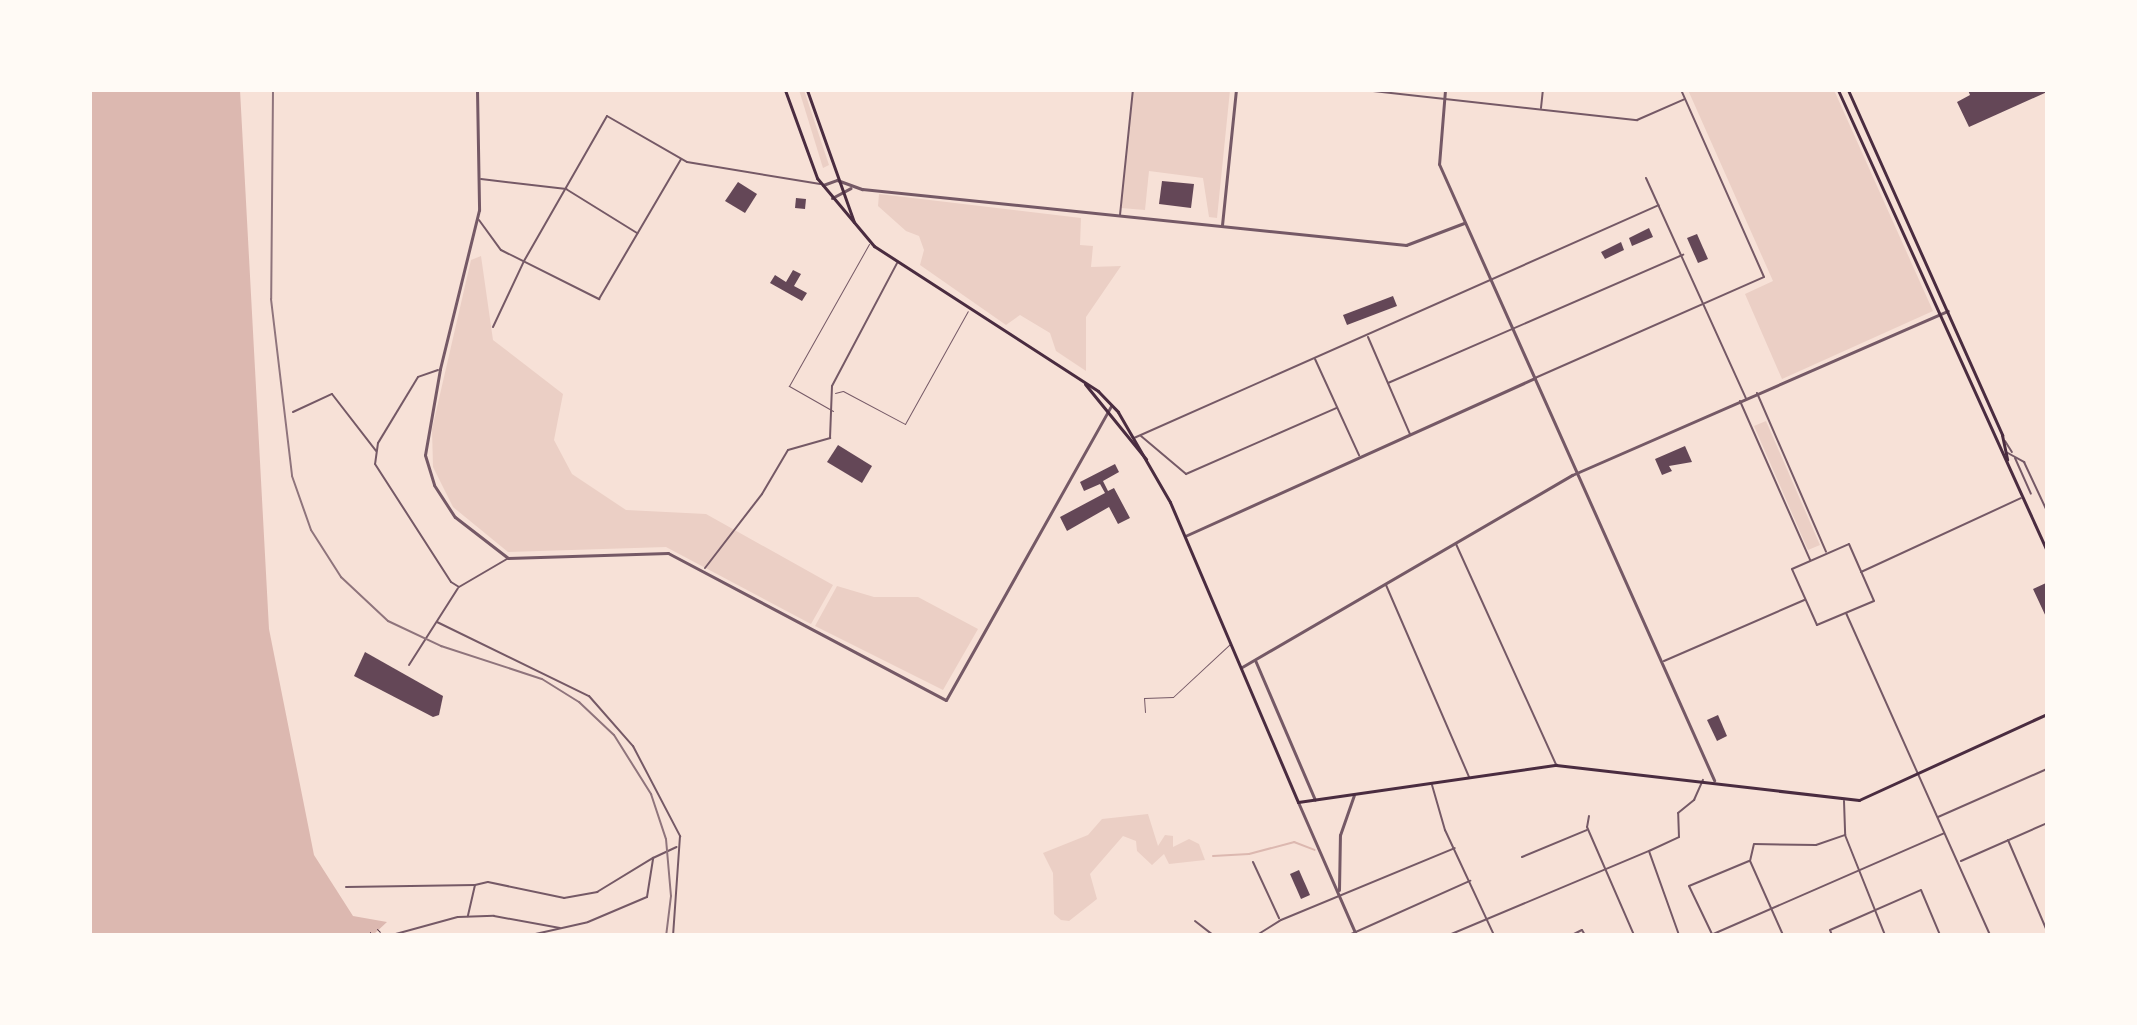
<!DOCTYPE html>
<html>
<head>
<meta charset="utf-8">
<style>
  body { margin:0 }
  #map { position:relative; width:2137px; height:1025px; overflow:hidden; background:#f7e1d7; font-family:Overpass,sans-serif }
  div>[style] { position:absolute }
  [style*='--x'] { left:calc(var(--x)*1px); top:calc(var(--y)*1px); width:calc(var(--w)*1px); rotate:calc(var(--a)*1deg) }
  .green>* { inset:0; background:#ebcfc5 }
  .water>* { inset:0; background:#dcb8b0 }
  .stream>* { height:2px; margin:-1px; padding:0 1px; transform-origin:1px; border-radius:1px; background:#dcb8b0 }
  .building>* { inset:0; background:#644757 }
  .path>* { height:1px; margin:-0.5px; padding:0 0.5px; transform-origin:0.5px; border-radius:0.5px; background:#4a2c40 }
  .service>* { height:1px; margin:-0.5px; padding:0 0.5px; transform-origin:0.5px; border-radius:0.5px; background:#755966 }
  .minor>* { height:2px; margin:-1px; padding:0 1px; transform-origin:1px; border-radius:1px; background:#755966 }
  .tertiary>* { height:3px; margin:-1.5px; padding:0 1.5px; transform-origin:1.5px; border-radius:1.5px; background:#755966 }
  .secondary>* { height:3px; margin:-1.5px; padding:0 1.5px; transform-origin:1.5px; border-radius:1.5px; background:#4a2c40 }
  .rail>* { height:2px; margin:-1px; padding:0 1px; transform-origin:1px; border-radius:1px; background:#8f747c }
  span { translate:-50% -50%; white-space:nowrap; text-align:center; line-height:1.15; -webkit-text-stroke:7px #fffaf5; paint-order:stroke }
  .frame { position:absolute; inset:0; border:92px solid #fffaf5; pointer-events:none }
</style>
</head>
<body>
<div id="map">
  <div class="green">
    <div style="clip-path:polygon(799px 90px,804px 90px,829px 165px,823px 168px)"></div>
    <div style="clip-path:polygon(1133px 90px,1230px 90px,1217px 218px,1209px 217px,1203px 178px,1149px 171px,1145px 210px,1121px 208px)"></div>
    <div style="clip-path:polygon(1688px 90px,1834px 90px,1933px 311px,1782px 379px,1745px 294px,1773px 281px)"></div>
    <div style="clip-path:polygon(879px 194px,1081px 218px,1080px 245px,1093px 246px,1091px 267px,1121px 266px,1086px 317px,1086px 371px,1056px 351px,1050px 333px,1020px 315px,1006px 325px,920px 265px,924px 250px,919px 236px,906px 231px,878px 206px)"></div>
    <div style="clip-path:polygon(481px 256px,493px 340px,563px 394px,554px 440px,572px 474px,626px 510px,706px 514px,833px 585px,811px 624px,666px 547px,508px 552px,453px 507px,433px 467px,432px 429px,471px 260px)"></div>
    <div style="clip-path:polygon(1766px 421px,1820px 545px,1808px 550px,1754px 426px)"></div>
    <div style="clip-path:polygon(837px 586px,874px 597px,918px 597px,978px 629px,943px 690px,815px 626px)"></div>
    <div style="clip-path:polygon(1148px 814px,1158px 846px,1165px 835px,1173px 836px,1173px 847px,1189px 839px,1199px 844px,1205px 860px,1169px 864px,1164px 854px,1152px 865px,1137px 851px,1136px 841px,1123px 836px,1090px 874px,1097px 899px,1069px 921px,1061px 920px,1054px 914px,1053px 873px,1043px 853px,1088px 835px,1102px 819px)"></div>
  </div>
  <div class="water">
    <div style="clip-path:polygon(90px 90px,240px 90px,269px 629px,314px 855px,353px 916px,387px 922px,374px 934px,90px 935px)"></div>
  </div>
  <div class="stream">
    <div style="--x:1213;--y:856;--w:36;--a:-3"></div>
    <div style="--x:1249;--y:854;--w:47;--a:-14.9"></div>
    <div style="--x:1294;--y:842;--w:22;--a:21"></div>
  </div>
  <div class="building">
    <div style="clip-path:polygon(1968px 90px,2047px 90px,2047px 92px,1969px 127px,1957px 102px,1970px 95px)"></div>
    <div style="clip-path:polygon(1162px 181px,1194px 184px,1191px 208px,1159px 204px)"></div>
    <div style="clip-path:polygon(738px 182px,757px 194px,745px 213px,725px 201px)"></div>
    <div style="clip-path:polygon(796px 198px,806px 199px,805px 209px,795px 208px)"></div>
    <div style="clip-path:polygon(1649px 228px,1653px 237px,1632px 246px,1629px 238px)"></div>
    <div style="clip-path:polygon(1697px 234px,1708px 259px,1698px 263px,1687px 238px)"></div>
    <div style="clip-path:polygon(1621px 242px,1624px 250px,1605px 259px,1601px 252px)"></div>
    <div style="clip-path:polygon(793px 270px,801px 274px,794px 286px,807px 293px,802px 301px,770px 283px,775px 275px,786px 282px)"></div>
    <div style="clip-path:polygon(1393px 296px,1397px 306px,1347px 325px,1343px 315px)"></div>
    <div style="clip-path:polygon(838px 445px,872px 466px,862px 483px,827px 462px)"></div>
    <div style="clip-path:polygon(1685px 446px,1692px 462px,1669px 466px,1672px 471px,1662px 475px,1655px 459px)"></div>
    <div style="clip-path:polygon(1115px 464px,1119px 472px,1103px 481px,1108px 491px,1114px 488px,1130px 518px,1118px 524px,1109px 507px,1067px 531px,1060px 517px,1105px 493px,1100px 484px,1084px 491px,1080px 482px)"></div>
    <div style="clip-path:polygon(2046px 583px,2045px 591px,2047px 619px,2033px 589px)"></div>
    <div style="clip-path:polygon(365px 652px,443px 696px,439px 715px,433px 717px,354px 676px)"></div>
    <div style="clip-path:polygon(1718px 715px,1727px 736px,1717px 741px,1707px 720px)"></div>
    <div style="clip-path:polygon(1299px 870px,1310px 895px,1301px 899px,1290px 874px)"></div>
  </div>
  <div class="path">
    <div style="--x:377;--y:929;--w:4;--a:45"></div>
    <div style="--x:370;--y:935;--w:3;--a:-90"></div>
  </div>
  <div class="service">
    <div style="--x:835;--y:393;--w:8;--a:-14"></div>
    <div style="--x:843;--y:391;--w:70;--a:28"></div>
    <div style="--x:905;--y:424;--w:129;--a:-60.9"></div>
    <div style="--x:833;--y:411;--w:51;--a:-150.4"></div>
    <div style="--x:789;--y:386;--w:163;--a:-60.6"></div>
    <div style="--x:1145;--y:712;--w:14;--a:-94"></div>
    <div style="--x:1144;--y:698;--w:29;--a:-2"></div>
    <div style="--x:1173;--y:697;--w:78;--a:-42.9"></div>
  </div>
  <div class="minor">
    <div style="--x:1364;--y:90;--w:275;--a:6.3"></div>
    <div style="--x:1637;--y:120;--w:52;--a:-23.6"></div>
    <div style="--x:1541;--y:108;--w:18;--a:-84"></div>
    <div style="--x:1646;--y:178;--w:242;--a:65.6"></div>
    <div style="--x:481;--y:179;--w:86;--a:6.7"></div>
    <div style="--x:566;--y:189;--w:84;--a:31.8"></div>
    <div style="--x:1120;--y:215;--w:126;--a:-84.1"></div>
    <div style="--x:479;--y:220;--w:37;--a:54"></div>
    <div style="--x:501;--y:250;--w:110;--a:26.6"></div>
    <div style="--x:599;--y:299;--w:162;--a:-59.6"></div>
    <div style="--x:493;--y:327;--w:73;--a:-64.8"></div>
    <div style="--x:524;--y:261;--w:167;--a:-60.2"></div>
    <div style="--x:607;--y:116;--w:92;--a:29.9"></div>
    <div style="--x:687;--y:162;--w:135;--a:9.4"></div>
    <div style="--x:1368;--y:337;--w:106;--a:66.6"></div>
    <div style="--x:1315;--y:359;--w:106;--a:65.4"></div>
    <div style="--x:438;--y:370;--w:21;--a:161"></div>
    <div style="--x:418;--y:377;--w:77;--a:121.2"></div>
    <div style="--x:378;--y:443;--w:21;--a:98"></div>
    <div style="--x:375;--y:464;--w:140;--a:57.2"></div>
    <div style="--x:451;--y:582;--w:9;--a:32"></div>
    <div style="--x:459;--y:587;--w:56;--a:-30.3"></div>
    <div style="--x:1535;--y:378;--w:250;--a:-23.8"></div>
    <div style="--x:1764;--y:277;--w:205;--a:-113.9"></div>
    <div style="--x:1388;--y:383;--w:322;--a:-23.5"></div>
    <div style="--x:1757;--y:393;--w:173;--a:66.5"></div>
    <div style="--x:1740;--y:401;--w:174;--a:66.2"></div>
    <div style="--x:293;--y:412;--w:43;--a:-24.8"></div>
    <div style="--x:332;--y:394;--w:72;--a:52.3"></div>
    <div style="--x:1141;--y:436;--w:59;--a:40.2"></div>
    <div style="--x:1186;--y:474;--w:164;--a:-23.7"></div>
    <div style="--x:1134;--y:438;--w:574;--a:-23.93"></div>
    <div style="--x:2005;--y:441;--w:13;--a:58"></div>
    <div style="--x:2006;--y:452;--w:21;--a:29"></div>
    <div style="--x:2024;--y:462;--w:54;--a:64.9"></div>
    <div style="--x:2015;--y:458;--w:39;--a:66"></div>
    <div style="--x:1456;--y:544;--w:242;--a:65.6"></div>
    <div style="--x:1849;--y:544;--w:62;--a:66.3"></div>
    <div style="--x:1874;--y:601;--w:62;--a:157.2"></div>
    <div style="--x:1817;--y:625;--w:61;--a:-114.1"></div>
    <div style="--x:1792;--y:569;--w:62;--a:-23.7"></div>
    <div style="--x:705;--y:568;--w:93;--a:-52.4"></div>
    <div style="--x:762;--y:494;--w:51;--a:-59.4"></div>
    <div style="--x:788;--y:450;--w:44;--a:-15.9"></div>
    <div style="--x:830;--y:438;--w:52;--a:-87.8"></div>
    <div style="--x:832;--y:386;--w:139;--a:-62.1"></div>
    <div style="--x:1861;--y:572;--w:176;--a:-24.8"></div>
    <div style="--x:1386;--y:585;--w:209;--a:66.6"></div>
    <div style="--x:1846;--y:613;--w:353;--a:65.9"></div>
    <div style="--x:437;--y:622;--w:169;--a:26"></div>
    <div style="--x:589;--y:696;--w:67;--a:48.7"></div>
    <div style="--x:633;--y:746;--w:102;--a:62.4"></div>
    <div style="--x:680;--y:836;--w:99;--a:94"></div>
    <div style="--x:1664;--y:661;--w:153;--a:-23.5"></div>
    <div style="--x:409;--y:665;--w:91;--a:-57.5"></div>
    <div style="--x:1432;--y:785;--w:47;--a:73.9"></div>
    <div style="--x:1445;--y:830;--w:116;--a:65"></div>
    <div style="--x:1844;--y:801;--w:34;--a:88"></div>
    <div style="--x:1845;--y:835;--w:108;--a:68.2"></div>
    <div style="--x:1589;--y:816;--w:11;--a:100"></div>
    <div style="--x:1587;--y:827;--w:118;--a:66.5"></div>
    <div style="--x:1938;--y:817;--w:119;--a:-23.8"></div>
    <div style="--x:2008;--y:840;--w:99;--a:66.8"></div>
    <div style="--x:1522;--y:857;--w:70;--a:-22.6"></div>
    <div style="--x:1961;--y:861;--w:94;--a:-23.8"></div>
    <div style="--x:1253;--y:862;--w:62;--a:65.1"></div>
    <div style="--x:475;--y:885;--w:13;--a:-13"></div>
    <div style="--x:488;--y:882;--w:78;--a:11.9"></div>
    <div style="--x:564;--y:898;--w:34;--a:-10"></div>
    <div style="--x:597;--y:892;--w:66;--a:-31.3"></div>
    <div style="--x:346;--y:887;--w:129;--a:-0.9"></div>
    <div style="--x:475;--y:885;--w:32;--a:103"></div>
    <div style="--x:1195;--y:921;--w:23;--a:38"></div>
    <div style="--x:1712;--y:934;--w:53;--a:-115.6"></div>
    <div style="--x:1689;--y:886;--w:65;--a:-22.6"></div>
    <div style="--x:392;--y:935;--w:68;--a:-15.3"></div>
    <div style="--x:458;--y:917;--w:36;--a:-2"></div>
    <div style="--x:494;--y:916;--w:67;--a:10.3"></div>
    <div style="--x:531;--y:935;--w:58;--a:-12.8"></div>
    <div style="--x:588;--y:922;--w:64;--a:-23"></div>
    <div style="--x:647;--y:897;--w:39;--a:-81"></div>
    <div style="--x:653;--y:858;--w:26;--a:-25"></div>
    <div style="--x:1257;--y:935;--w:28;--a:-32"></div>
    <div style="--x:1281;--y:920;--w:188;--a:-22.5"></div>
    <div style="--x:1349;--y:935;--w:133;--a:-24.1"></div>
    <div style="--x:1449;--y:935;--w:217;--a:-22.8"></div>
    <div style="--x:1572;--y:935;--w:11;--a:-27"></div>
    <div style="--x:1582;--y:930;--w:6;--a:59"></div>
    <div style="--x:1679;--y:935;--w:89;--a:-109.7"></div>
    <div style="--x:1649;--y:851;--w:33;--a:-25"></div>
    <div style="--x:1679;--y:837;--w:24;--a:-92"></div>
    <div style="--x:1678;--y:813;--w:21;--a:-39"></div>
    <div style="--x:1694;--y:800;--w:22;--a:-66"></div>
    <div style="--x:1711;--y:935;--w:254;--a:-23.6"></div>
    <div style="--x:1783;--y:935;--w:81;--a:-114"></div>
    <div style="--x:1750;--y:861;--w:17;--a:-77"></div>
    <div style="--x:1754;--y:844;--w:62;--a:0.9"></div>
    <div style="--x:1816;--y:845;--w:31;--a:-19"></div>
    <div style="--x:1832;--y:935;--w:5;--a:-112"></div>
    <div style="--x:1830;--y:930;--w:99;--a:-23.7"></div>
    <div style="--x:1921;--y:890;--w:49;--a:67.1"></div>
  </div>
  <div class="tertiary">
    <div style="--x:477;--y:90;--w:120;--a:89"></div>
    <div style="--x:479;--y:210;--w:164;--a:103.8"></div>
    <div style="--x:440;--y:369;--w:87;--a:99.9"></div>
    <div style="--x:425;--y:455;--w:31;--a:73"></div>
    <div style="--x:434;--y:485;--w:38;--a:57"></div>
    <div style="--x:455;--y:517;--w:67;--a:37.7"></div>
    <div style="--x:508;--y:558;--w:160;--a:-1.8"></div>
    <div style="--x:668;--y:553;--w:314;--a:27.9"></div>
    <div style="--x:946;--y:700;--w:337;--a:-60.7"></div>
    <div style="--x:1445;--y:90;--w:74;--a:94.6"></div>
    <div style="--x:1439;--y:164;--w:675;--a:65.94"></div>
    <div style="--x:823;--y:185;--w:15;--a:-20"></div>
    <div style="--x:837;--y:180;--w:27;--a:20"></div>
    <div style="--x:862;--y:189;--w:547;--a:5.88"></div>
    <div style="--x:1406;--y:245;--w:62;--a:-20.8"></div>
    <div style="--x:832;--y:198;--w:21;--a:-28"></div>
    <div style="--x:1222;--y:225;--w:136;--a:-84.1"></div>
    <div style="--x:1185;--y:536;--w:384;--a:-24.3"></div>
    <div style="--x:1255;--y:660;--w:152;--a:66.8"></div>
    <div style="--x:1242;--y:667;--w:382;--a:-30.2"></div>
    <div style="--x:1572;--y:475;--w:410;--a:-23.6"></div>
    <div style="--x:1298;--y:802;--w:145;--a:66.4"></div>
    <div style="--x:1339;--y:890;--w:55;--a:-89"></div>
    <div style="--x:1340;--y:835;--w:42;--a:-70.7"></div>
  </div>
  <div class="secondary">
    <div style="--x:785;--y:90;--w:94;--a:70"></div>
    <div style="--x:817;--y:178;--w:89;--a:50"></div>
    <div style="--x:874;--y:246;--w:267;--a:32.9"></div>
    <div style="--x:1098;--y:391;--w:29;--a:46"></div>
    <div style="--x:1118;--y:412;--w:104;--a:60"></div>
    <div style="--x:1170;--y:502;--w:326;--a:66.9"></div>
    <div style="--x:1298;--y:802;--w:261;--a:-8.2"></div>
    <div style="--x:1556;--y:765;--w:305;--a:6.6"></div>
    <div style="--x:1859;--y:800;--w:207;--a:-24.6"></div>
    <div style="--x:807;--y:90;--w:140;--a:70.4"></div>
    <div style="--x:1838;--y:90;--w:506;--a:65.61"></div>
    <div style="--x:1848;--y:90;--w:378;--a:65.9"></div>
    <div style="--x:2002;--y:435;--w:25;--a:78"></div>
    <div style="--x:1085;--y:384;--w:97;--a:50.9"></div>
  </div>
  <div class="rail">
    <div style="--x:273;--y:90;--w:209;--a:90.5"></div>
    <div style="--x:271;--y:299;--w:178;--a:83.2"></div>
    <div style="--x:292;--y:476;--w:57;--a:70.6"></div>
    <div style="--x:311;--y:530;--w:56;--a:57.4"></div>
    <div style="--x:341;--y:577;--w:64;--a:43.1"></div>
    <div style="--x:388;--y:621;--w:59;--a:25.3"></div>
    <div style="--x:441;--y:646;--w:106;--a:18.1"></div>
    <div style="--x:542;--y:679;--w:44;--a:31.9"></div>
    <div style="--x:579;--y:702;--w:48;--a:43.3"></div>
    <div style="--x:614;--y:735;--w:70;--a:57.9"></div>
    <div style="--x:651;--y:794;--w:47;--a:71.6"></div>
    <div style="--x:666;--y:839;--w:57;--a:85"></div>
    <div style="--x:671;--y:896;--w:39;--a:97"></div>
  </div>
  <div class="frame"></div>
</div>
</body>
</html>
